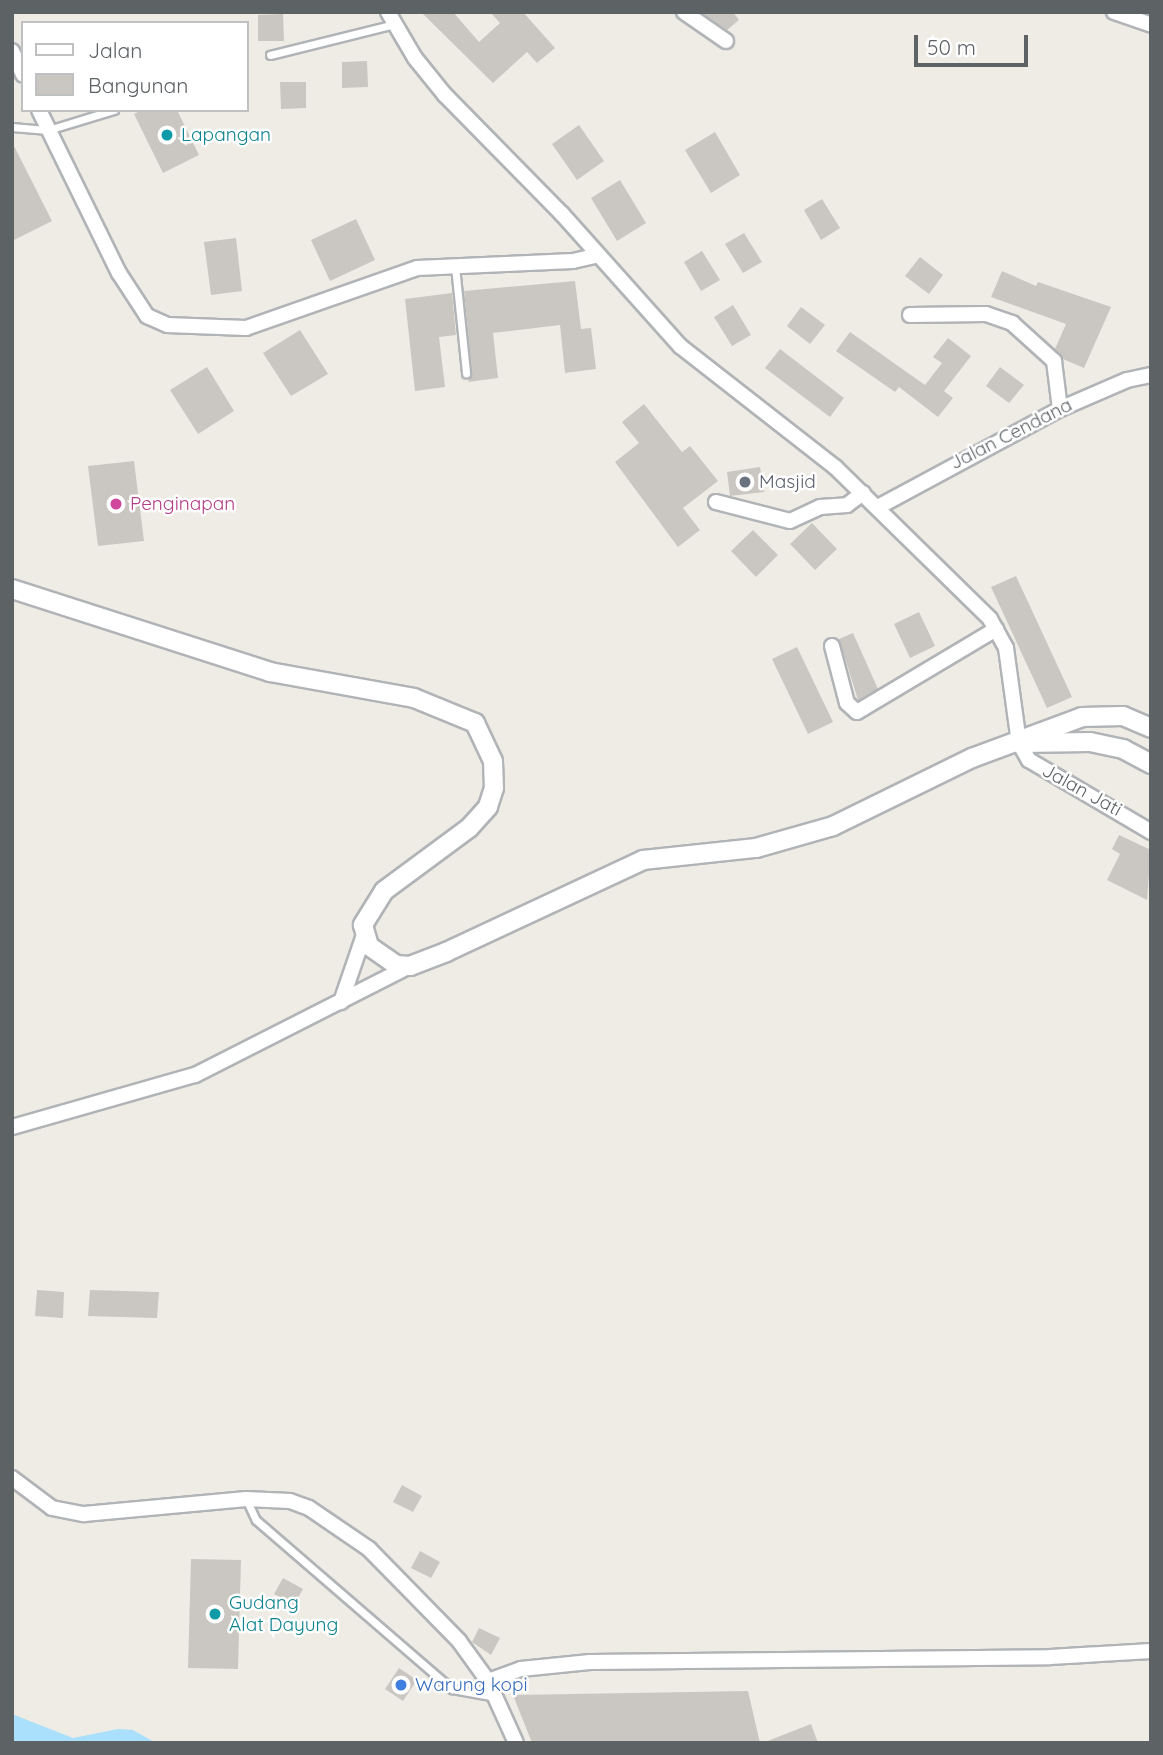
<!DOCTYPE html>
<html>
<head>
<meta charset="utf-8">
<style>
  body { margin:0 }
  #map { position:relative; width:1163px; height:1755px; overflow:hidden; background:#efece6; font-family:Quicksand,sans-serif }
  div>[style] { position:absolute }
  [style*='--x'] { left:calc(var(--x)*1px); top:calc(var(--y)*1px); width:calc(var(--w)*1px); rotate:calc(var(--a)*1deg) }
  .water>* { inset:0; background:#aae0fb }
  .building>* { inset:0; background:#cac7c2 }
  .roads { filter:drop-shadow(2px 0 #b1b4b7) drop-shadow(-2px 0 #b1b4b7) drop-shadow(0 2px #b1b4b7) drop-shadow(0 -2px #b1b4b7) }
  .service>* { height:7px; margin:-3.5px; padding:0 3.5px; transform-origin:3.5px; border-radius:3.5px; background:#fff }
  .minor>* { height:14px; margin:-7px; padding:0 7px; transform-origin:7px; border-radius:7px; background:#fff }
  .tertiary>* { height:18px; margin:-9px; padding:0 9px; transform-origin:9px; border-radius:9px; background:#fff }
  .dots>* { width:19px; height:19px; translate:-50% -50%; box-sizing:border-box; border:4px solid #fff; border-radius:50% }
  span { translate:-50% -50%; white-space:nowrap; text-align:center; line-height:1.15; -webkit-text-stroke:5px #fff; paint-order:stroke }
  .culture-label { font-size:19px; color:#0d838f }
  .left { translate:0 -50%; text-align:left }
  .street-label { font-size:19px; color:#5d6265 }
  .worship-label { font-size:19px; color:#5b616d }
  .hotel-label { font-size:19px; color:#b23c85 }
  .shop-label { font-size:19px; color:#366cbe }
  .frame { position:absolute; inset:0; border:14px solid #5d6265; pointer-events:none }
  .legend { position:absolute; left:21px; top:21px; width:228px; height:91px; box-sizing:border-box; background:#fff; border:2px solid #bec0c1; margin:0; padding:9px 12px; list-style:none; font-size:21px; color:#5d6265 }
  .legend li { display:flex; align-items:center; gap:14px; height:35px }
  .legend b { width:35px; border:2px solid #bec0c1 }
  .scale { position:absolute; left:914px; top:35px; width:114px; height:32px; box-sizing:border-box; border:4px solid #5d6265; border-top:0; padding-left:9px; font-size:21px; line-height:24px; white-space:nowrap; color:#5d6265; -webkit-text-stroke:5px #fff; paint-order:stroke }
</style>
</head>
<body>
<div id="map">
  <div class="water">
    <div style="clip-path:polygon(12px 1714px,73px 1738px,118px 1729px,133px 1730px,156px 1743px,12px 1743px)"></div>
  </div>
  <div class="building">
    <div style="clip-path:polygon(421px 12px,453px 12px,479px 42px,500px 23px,490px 12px,523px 12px,555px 48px,537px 63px,527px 52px,493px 83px)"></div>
    <div style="clip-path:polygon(701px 12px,733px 12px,739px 20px,727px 30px)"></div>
    <div style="clip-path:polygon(283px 14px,284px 41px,258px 41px,258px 15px)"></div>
    <div style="clip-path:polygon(367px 61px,368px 87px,342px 88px,342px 62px)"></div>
    <div style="clip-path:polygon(280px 82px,306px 82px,306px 108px,281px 109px)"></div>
    <div style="clip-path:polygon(142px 110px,177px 110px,199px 155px,163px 173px,134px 114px)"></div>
    <div style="clip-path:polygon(579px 125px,604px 161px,577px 180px,552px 144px)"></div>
    <div style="clip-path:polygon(715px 132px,740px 175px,711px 193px,685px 150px)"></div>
    <div style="clip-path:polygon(12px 142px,52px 221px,12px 241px)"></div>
    <div style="clip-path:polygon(620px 180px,646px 223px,617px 241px,591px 198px)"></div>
    <div style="clip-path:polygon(822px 199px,840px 228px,821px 240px,804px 210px)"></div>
    <div style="clip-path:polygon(356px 219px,375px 260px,330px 281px,311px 240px)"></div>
    <div style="clip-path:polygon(744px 233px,762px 262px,743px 273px,725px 244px)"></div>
    <div style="clip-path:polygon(236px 238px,242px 291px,211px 295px,204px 242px)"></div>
    <div style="clip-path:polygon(702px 251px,720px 280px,701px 291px,684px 262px)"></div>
    <div style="clip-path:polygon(920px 257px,943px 275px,929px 294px,905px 276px)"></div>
    <div style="clip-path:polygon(1002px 271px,1036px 286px,1038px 282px,1111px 307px,1084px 368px,1063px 359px,1055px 349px,1066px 324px,991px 297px)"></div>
    <div style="clip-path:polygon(575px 281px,581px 329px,591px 328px,596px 369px,565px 373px,560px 325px,493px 333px,498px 378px,468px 382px,472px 372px,464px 291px)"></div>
    <div style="clip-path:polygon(452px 293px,456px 335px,439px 337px,445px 387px,415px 391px,405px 299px)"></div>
    <div style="clip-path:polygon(733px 305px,751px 335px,732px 346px,714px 317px)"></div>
    <div style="clip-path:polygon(801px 307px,825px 325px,810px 344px,787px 326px)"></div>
    <div style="clip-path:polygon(300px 330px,328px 374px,291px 396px,263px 353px)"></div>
    <div style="clip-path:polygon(850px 332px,925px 385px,942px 363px,933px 357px,948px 338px,971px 356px,944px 391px,953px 398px,938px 417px,899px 387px,895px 392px,836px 351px)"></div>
    <div style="clip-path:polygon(780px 349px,844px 398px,830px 417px,765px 368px)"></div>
    <div style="clip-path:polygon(207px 367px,234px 411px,198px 434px,170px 390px)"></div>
    <div style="clip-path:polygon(1000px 367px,1024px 385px,1009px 403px,986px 386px)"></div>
    <div style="clip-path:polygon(644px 404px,682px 452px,690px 446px,718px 481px,683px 508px,700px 530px,678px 547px,615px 462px,639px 443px,622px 422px)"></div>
    <div style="clip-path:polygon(134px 461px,144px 541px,98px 546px,88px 466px)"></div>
    <div style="clip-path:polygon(760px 467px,764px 492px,730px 496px,727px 472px)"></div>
    <div style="clip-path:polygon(812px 523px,837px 549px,815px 570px,790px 544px)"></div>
    <div style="clip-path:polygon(753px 530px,778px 555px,756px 577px,731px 551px)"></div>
    <div style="clip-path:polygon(1016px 576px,1072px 697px,1047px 708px,991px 587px)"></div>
    <div style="clip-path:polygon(919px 612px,935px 646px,910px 658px,894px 624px)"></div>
    <div style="clip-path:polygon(853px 633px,878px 689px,858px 700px,839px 639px)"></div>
    <div style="clip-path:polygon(797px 647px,833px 722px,808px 734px,772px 659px)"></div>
    <div style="clip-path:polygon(1119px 835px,1151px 850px,1147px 900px,1107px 880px,1120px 854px,1112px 849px)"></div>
    <div style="clip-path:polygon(37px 1290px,64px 1292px,63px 1318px,35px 1316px)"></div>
    <div style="clip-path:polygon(90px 1290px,159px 1292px,157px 1318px,88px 1316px)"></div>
    <div style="clip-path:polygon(402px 1485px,422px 1496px,413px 1512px,393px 1502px)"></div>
    <div style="clip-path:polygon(420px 1551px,440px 1562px,431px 1578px,411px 1568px)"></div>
    <div style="clip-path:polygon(191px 1559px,241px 1560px,238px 1669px,188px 1668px)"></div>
    <div style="clip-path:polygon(283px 1578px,303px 1589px,294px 1605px,274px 1594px)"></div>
    <div style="clip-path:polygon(479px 1628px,500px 1638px,491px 1655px,472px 1642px)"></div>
    <div style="clip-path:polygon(399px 1668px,417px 1680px,403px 1701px,385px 1689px)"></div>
    <div style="clip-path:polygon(748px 1691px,760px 1743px,532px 1743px,513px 1695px)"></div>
    <div style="clip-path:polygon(811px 1724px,818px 1743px,765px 1743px,765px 1742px)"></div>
  </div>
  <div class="roads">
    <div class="service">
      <div style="--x:270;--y:55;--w:128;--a:-14"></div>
      <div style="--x:12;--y:127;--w:36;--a:5"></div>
      <div style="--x:48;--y:130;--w:69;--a:-16.9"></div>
      <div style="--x:455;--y:266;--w:108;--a:84.1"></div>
      <div style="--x:246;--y:1499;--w:23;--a:65"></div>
      <div style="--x:256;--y:1520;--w:259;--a:40.8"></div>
      <div style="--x:452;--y:1689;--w:45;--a:10.3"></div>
    </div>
    <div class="minor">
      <div style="--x:388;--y:12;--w:53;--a:59.6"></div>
      <div style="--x:415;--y:58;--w:48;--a:51"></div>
      <div style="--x:445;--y:95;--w:167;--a:45.5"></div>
      <div style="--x:562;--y:214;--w:177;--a:48.2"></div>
      <div style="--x:680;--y:346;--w:197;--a:38"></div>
      <div style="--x:835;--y:467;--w:217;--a:44.4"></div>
      <div style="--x:990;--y:619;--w:33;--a:61"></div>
      <div style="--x:1006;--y:648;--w:96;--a:82.2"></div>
      <div style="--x:1019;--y:743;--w:20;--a:60"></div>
      <div style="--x:1029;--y:760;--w:142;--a:30.5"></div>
      <div style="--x:684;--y:12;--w:51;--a:34.6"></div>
      <div style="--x:1114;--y:12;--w:39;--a:19"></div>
      <div style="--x:12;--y:51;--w:26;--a:65"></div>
      <div style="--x:39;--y:110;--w:182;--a:63.9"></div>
      <div style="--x:119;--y:273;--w:51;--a:56.9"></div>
      <div style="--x:147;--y:316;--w:22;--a:24"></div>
      <div style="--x:167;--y:325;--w:79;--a:2.2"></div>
      <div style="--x:246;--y:328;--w:181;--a:-19.3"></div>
      <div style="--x:417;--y:268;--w:156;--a:-2.6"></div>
      <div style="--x:573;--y:261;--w:26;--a:-13"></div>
      <div style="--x:910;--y:315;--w:76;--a:-0.8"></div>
      <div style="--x:986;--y:314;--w:28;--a:19"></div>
      <div style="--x:1012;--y:323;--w:57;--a:42.1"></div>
      <div style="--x:1054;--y:361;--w:48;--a:82.9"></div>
      <div style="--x:716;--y:502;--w:76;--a:14.4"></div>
      <div style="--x:790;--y:521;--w:33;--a:-25"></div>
      <div style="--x:820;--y:507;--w:27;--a:-4"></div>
      <div style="--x:847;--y:505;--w:20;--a:-37"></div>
      <div style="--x:878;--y:507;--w:207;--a:-28.3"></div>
      <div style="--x:1060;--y:409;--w:73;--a:-23.4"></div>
      <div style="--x:1127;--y:380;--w:25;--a:-12"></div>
      <div style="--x:832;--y:646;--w:59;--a:75.3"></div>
      <div style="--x:847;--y:703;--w:13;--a:42"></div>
      <div style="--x:857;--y:712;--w:162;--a:-30.8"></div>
      <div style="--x:341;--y:1002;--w:71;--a:-71.1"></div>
      <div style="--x:12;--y:1127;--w:190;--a:-15.9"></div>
      <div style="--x:195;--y:1075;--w:241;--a:-26.9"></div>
      <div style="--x:12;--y:1478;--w:50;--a:36.9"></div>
      <div style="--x:52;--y:1508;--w:33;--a:11"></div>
      <div style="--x:84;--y:1514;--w:163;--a:-5.3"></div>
      <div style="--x:246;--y:1499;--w:44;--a:2.6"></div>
      <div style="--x:290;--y:1501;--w:20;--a:20"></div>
      <div style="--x:309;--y:1508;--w:73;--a:34.3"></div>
      <div style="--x:369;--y:1549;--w:129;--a:45.6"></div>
      <div style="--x:459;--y:1641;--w:49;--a:54.1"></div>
      <div style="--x:488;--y:1681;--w:68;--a:65.7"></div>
      <div style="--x:488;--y:1681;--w:35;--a:-20"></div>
      <div style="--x:521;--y:1669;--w:69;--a:-5.8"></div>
      <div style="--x:590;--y:1662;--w:460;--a:-0.6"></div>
      <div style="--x:1050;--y:1657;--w:101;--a:-3.4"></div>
    </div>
    <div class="tertiary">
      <div style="--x:12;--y:589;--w:271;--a:17.8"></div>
      <div style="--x:270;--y:672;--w:146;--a:10.2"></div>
      <div style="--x:414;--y:698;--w:66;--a:22.3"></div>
      <div style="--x:475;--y:723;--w:42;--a:64.7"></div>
      <div style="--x:493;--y:761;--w:27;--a:88"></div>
      <div style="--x:494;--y:788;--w:20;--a:108"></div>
      <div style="--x:488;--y:807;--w:28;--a:132"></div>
      <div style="--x:469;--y:828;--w:106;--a:143.5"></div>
      <div style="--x:384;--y:891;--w:40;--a:122"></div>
      <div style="--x:363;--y:925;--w:22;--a:74"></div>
      <div style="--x:369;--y:946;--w:33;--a:35"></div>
      <div style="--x:396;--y:965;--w:14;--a:4"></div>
      <div style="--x:410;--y:966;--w:39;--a:-21"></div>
      <div style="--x:446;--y:952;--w:217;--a:-25"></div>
      <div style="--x:643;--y:860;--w:114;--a:-6.1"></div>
      <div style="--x:756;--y:848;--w:80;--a:-15.9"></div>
      <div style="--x:833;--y:826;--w:155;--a:-26.1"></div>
      <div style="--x:972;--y:758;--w:117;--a:-20.4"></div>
      <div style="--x:1082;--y:717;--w:41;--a:-1.4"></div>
      <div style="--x:1123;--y:716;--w:30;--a:23"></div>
      <div style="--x:1019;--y:743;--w:71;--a:-0.8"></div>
      <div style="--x:1090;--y:742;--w:34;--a:12"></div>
      <div style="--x:1123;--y:749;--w:32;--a:28"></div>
    </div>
  </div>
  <div class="dots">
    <div style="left:167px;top:135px;background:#0f9aa8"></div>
    <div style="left:745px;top:482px;background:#6b7280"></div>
    <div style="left:116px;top:504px;background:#d1479c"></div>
    <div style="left:215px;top:1614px;background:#0f9aa8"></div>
    <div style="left:401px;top:1685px;background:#3f7fe0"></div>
  </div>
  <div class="culture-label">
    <span class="left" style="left:181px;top:135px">Lapangan</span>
    <span class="left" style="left:229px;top:1614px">Gudang<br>Alat Dayung</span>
  </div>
  <div class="street-label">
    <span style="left:1011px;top:434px;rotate:-27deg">Jalan Cendana</span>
    <span style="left:1082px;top:790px;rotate:29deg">Jalan Jati</span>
  </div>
  <div class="worship-label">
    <span class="left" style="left:759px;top:482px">Masjid</span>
  </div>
  <div class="hotel-label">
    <span class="left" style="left:130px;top:504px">Penginapan</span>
  </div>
  <div class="shop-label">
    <span class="left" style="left:415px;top:1685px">Warung kopi</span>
  </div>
  <div class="frame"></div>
  <ul class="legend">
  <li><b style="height:9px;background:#fff"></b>Jalan</li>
  <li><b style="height:19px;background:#cac7c2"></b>Bangunan</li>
  </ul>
  <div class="scale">50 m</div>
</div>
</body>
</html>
